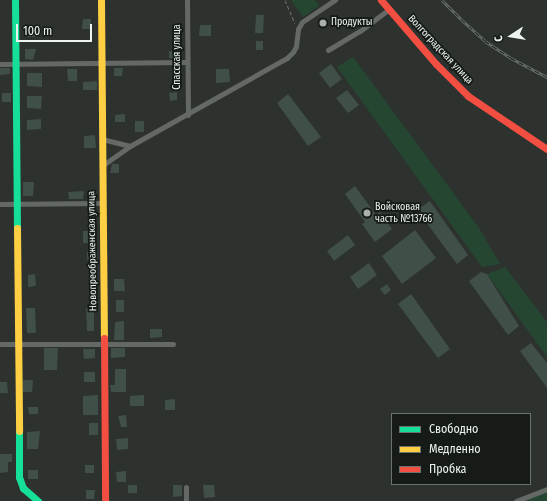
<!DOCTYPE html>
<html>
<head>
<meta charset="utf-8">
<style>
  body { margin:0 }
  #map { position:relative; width:547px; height:501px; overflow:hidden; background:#2d322f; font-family:"Fira Sans Condensed",sans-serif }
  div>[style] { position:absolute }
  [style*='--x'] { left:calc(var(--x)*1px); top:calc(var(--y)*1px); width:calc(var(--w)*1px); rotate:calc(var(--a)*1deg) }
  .green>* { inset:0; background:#254732 }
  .building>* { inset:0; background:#404f47 }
  .path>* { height:1px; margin-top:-0.5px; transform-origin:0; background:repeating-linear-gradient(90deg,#6a6e6b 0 4px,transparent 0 6px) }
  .street>* { height:5px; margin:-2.5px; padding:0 2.5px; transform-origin:2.5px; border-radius:2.5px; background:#646966 }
  .fast>* { height:7px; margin:-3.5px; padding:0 3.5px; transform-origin:3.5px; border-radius:3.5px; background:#16e098 }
  .slow>* { height:7px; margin:-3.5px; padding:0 3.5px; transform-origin:3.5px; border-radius:3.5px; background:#ffcf43 }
  .jam>* { height:7px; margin:-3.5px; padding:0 3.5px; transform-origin:3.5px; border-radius:3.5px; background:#f24e42 }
  .rail>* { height:3px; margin-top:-1.5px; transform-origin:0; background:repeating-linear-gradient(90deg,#161b18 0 4.5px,#686e6a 0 9px); box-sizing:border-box; border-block:1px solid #686e6a }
  .dots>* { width:11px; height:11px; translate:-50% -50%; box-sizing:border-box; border:2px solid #161b18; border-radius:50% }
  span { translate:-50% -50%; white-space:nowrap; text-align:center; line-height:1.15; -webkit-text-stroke:3.5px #161b18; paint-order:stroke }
  .poi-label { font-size:10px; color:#edf4ef }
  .left { translate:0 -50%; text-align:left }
  .street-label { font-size:10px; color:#edf4ef }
  .legend { position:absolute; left:391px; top:413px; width:140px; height:72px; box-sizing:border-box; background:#161b18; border:1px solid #6c726e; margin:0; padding:5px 7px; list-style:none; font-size:12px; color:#edf4ef }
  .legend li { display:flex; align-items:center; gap:8px; height:20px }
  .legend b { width:20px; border:1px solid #6c726e }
  .north { position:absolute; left:491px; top:16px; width:40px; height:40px; -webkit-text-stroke:3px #161b18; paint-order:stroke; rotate:258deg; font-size:11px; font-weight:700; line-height:16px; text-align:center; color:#edf4ef }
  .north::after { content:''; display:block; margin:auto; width:14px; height:18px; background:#edf4ef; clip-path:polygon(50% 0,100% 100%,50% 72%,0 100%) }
  .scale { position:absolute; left:16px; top:24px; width:76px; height:18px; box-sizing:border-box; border:2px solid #edf4ef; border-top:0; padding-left:5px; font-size:12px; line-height:14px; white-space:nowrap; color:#edf4ef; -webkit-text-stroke:3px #161b18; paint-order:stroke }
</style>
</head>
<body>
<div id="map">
  <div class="green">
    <div style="clip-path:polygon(291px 0,315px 0,319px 6px,303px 17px)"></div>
    <div style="clip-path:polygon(353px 57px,479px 228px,500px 264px,482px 267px,337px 67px)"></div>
    <div style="clip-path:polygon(505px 267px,547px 322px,547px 357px,487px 274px)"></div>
    <div style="clip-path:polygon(547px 492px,547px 501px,522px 501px)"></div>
  </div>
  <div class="building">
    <div style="clip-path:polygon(256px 15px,264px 15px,263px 33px,255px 33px)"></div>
    <div style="clip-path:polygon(83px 19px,91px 19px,91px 29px,82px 29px)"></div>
    <div style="clip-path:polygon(200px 25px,211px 25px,211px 36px,199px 36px)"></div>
    <div style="clip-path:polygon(26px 26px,35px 27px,35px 37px,26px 37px)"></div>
    <div style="clip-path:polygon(256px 41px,263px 41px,263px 50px,256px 50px)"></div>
    <div style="clip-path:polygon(25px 49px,36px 49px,33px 60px,25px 59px)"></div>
    <div style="clip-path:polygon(169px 51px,179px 51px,179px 58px,169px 58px)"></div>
    <div style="clip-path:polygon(331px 64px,342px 79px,330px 88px,319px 73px)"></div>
    <div style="clip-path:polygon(0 68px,10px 68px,10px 74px,0 75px)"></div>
    <div style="clip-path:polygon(114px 68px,123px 68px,122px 76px,114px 76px)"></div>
    <div style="clip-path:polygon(67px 69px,77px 69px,77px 81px,68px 81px)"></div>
    <div style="clip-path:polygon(216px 69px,229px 69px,230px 82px,216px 83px)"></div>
    <div style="clip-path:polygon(27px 73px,42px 73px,42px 87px,27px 86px)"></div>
    <div style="clip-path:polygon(97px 81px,97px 90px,83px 90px,83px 82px)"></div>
    <div style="clip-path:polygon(347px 90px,359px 105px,348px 113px,336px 98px)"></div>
    <div style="clip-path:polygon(177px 92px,177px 100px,170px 101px,169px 93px)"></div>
    <div style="clip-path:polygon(2px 93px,11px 93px,11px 102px,2px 102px)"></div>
    <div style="clip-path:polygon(288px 94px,321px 137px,308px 146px,277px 103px)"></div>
    <div style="clip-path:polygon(27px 96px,42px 96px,41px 109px,27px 108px)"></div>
    <div style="clip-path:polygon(125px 114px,125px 122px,115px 122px,115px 115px)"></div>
    <div style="clip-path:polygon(41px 119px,41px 129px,27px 130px,27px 120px)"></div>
    <div style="clip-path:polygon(135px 121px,144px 121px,144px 132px,135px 132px)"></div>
    <div style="clip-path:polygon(95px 135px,96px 148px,84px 148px,84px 136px)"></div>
    <div style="clip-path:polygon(112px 164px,119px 164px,119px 173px,110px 173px)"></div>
    <div style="clip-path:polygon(23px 182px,34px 182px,33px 196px,23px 196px)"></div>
    <div style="clip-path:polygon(355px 186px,376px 215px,380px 212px,392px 229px,375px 242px,362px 224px,365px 222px,345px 194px)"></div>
    <div style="clip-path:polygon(84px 191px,83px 199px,69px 199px,68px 192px)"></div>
    <div style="clip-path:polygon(430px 201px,468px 255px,457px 264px,417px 210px)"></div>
    <div style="clip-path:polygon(415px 230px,436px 258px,402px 284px,382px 256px)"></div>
    <div style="clip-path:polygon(83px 231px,94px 231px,94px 243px,83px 243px)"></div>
    <div style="clip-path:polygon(348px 235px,355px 245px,334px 261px,327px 251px)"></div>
    <div style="clip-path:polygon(87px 252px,98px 252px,97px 260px,87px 260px)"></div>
    <div style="clip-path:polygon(369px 263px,377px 275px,358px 289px,350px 277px)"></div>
    <div style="clip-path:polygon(481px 272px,487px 274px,519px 326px,508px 335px,469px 281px)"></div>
    <div style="clip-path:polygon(35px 274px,36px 286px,28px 287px,28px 275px)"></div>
    <div style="clip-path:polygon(96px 274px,96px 287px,89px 287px,89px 275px)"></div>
    <div style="clip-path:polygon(114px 279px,124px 279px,125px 291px,114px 291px)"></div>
    <div style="clip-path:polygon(387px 284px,391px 290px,385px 295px,380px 289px)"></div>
    <div style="clip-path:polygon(411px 294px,450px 349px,438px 358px,398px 304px)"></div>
    <div style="clip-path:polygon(116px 300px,124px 300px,124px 312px,116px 312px)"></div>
    <div style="clip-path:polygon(26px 308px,35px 308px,36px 333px,27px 333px)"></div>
    <div style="clip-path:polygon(86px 308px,94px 308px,94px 331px,87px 331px)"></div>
    <div style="clip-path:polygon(124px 321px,124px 340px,114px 340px,115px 322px)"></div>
    <div style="clip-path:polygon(150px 329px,162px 329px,162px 337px,150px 338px)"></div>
    <div style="clip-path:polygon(531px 343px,547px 363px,547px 388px,520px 351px)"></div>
    <div style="clip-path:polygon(44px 348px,58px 348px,57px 370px,44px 370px)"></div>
    <div style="clip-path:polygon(111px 348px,125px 348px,125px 357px,111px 358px)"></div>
    <div style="clip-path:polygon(83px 349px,95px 349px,95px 358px,84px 359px)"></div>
    <div style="clip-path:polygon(115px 369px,126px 369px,126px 392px,111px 392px,110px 385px,115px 385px)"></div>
    <div style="clip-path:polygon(84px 372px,95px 372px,95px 382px,84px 382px)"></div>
    <div style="clip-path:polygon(23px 380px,33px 380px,32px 392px,23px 392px)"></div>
    <div style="clip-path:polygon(0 382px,7px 382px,8px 393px,0 393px)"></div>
    <div style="clip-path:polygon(98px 395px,98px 415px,83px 415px,83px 396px)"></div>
    <div style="clip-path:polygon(144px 395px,144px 406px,130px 406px,130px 396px)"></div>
    <div style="clip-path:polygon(175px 399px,175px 410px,165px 410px,165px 400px)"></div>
    <div style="clip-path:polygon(28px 407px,38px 407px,38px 414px,29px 414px)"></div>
    <div style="clip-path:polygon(126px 415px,127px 427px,121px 427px,118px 416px)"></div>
    <div style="clip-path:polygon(89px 423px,98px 423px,98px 435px,89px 435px)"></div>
    <div style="clip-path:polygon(40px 431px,38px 449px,27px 449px,27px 432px)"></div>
    <div style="clip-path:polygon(128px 438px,128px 449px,117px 450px,116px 439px)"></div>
    <div style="clip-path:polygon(0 454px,12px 454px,12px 462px,8px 462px,8px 472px,0 473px)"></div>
    <div style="clip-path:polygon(85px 465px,94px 465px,94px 473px,85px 473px)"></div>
    <div style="clip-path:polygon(28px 470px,38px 470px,38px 479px,28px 479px)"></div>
    <div style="clip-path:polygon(126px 471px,126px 482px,117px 482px,116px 472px)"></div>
    <div style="clip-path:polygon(128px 485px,137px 485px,137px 493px,128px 493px)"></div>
    <div style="clip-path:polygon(173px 485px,182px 485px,182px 496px,173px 497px)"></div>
    <div style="clip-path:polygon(203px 485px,214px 485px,215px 497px,204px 498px)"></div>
    <div style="clip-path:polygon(86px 490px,95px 490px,94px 499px,86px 499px)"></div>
  </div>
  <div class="path">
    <div style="--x:285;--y:0;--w:25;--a:67"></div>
  </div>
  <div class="street">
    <div style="--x:187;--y:0;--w:115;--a:89.5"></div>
    <div style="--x:328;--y:50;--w:37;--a:-31"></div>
    <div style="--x:360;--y:31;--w:36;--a:-37"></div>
    <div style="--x:0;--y:64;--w:187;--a:-0.6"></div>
    <div style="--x:102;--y:139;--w:29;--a:14"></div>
    <div style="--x:103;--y:165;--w:33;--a:-35"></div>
    <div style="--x:130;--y:146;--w:180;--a:-29.3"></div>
    <div style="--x:287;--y:58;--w:8;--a:-45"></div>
    <div style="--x:293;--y:52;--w:7;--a:-63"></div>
    <div style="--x:296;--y:46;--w:17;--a:-83"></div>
    <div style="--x:298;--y:29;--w:8;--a:-60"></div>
    <div style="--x:302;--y:22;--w:40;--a:-34"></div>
    <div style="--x:0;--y:204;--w:103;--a:-0.6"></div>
    <div style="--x:0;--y:344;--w:173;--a:0"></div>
    <div style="--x:186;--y:487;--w:14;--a:90"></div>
    <div style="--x:516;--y:501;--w:33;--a:-21"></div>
  </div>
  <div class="fast">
    <div style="--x:15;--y:0;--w:228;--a:89.5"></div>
    <div style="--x:19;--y:431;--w:46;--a:90"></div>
    <div style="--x:19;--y:477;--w:12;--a:70"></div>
    <div style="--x:23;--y:488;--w:20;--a:41"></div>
  </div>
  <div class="slow">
    <div style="--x:101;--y:0;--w:338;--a:89.5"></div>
    <div style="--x:17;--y:228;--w:203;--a:89.4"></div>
  </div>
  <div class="jam">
    <div style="--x:381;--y:0;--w:84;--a:49.3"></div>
    <div style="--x:436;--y:64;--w:45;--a:45"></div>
    <div style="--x:468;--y:96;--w:95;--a:33.9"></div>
    <div style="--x:104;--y:338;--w:163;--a:89.6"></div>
  </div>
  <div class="rail">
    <div style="--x:442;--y:0;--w:28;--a:45"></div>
    <div style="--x:462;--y:20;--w:31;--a:42"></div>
    <div style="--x:485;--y:41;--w:31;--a:33"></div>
    <div style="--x:511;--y:58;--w:41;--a:27.8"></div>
  </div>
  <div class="dots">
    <div style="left:323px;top:23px;background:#aab0ac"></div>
    <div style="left:367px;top:213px;background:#aab0ac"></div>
  </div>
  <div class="poi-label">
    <span class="left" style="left:331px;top:23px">Продукты</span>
    <span class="left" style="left:375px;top:213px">Войсковая<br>часть №13766</span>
  </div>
  <div class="street-label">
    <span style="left:440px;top:50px;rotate:47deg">Волгоградская улица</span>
    <span style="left:178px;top:57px;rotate:-90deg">Спасская улица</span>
    <span style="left:93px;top:251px;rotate:-91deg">Новопреображенская улица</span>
  </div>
  <ul class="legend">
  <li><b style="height:5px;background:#16e098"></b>Свободно</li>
  <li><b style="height:5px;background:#ffcf43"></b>Медленно</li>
  <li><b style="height:5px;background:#f24e42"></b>Пробка</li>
  </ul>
  <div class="north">С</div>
  <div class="scale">100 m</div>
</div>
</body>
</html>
